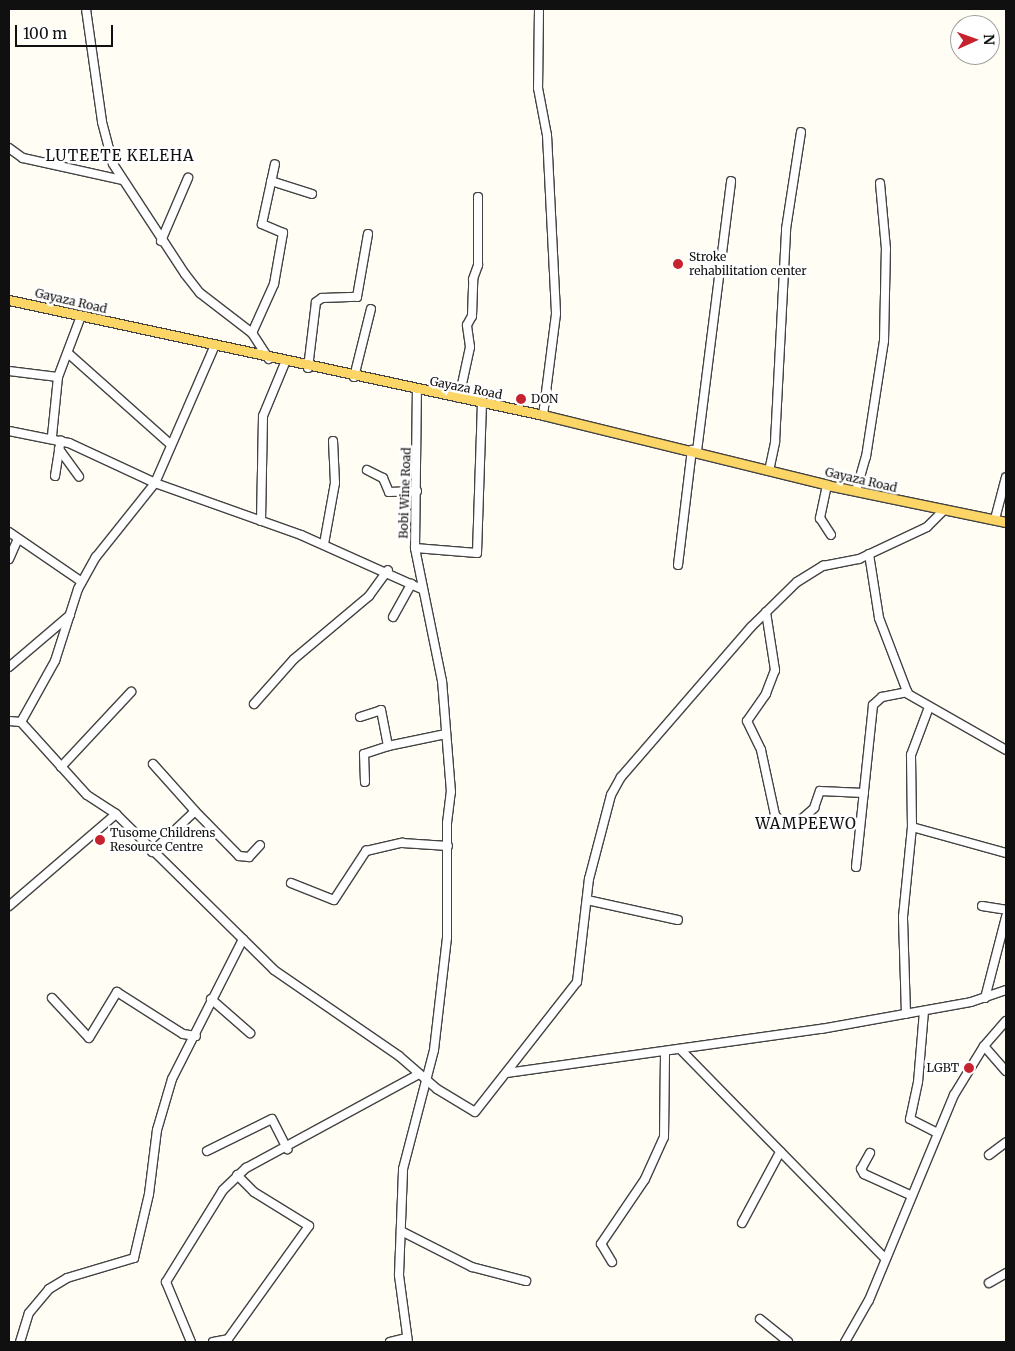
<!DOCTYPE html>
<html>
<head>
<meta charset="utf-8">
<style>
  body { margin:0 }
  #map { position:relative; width:1015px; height:1351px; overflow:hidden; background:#fffdf4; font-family:Merriweather,serif }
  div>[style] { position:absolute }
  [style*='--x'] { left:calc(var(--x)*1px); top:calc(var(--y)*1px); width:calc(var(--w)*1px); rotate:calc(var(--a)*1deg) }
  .roads { filter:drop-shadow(1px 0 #434343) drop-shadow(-1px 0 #434343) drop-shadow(0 1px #434343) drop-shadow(0 -1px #434343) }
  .minor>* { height:8px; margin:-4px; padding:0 4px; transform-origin:4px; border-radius:4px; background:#fff }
  .major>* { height:9px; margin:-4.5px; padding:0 4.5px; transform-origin:4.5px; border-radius:4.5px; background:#fcd567 }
  .dots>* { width:14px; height:14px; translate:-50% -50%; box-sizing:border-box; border:2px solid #fff; border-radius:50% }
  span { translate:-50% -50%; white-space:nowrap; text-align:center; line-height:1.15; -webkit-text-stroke:5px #fff; paint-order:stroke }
  .poi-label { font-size:12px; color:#101010 }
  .left { translate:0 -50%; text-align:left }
  .right { translate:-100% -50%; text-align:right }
  .street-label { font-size:12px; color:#101010 }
  .quarter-label { font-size:15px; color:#101010; letter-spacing:1px }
  .frame { position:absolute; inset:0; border:10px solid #101010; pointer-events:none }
  .north { position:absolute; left:950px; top:15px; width:50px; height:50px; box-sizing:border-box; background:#fff; border:1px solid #9f9f9f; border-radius:50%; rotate:88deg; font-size:14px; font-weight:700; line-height:20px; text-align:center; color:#101010 }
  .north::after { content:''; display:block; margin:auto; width:18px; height:22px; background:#c6232e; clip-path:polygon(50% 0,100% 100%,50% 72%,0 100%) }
  .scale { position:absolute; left:15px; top:25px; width:98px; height:22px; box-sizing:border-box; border:2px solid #101010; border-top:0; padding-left:6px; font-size:15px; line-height:18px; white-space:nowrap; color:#101010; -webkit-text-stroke:4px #fff; paint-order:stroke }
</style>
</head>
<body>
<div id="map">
  <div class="roads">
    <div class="minor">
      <div style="--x:86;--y:9;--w:114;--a:81.9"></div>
      <div style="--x:102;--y:122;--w:43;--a:75.3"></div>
      <div style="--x:113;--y:164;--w:131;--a:56.8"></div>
      <div style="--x:185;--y:274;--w:24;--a:52"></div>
      <div style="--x:200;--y:293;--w:66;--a:37.6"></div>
      <div style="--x:252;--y:333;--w:31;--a:57"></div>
      <div style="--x:539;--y:9;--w:79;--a:90.7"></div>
      <div style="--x:538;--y:88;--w:48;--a:79.2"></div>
      <div style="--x:547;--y:135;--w:179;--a:87.1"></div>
      <div style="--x:556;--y:314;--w:102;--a:97.3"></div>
      <div style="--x:9;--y:148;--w:17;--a:36"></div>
      <div style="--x:23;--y:158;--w:101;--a:12.5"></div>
      <div style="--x:271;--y:181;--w:43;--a:17.6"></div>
      <div style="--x:161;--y:241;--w:69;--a:-66.8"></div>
      <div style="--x:252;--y:333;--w:54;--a:-65.8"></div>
      <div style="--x:274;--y:284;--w:52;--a:-80"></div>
      <div style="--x:283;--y:233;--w:23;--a:-157"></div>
      <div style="--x:262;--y:224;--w:61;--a:-77.8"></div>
      <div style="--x:69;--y:354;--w:135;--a:41.7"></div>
      <div style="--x:308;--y:368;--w:66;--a:-83.1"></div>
      <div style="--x:316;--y:302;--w:7;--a:-34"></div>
      <div style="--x:322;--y:298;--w:35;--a:-2"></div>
      <div style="--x:357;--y:297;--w:64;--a:-80.1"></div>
      <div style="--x:9;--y:371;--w:49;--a:7"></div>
      <div style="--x:58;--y:377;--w:65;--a:-69.3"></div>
      <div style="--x:354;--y:377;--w:70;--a:-76"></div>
      <div style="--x:459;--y:398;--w:52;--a:-77.8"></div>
      <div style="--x:470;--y:347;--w:22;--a:-98"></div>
      <div style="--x:467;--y:325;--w:10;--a:-61"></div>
      <div style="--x:472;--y:316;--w:37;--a:-88"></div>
      <div style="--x:473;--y:279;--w:15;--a:-70"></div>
      <div style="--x:478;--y:265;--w:68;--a:-90"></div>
      <div style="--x:9;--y:431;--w:61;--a:11.3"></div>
      <div style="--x:69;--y:443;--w:95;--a:24.9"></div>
      <div style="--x:155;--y:483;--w:155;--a:19.6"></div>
      <div style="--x:301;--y:535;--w:133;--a:24.1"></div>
      <div style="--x:52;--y:436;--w:59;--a:-84.2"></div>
      <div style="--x:59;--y:449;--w:34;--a:54"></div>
      <div style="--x:697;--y:451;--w:272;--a:-82.8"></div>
      <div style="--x:367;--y:470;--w:18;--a:27"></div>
      <div style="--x:383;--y:478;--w:15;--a:67"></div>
      <div style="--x:389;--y:492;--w:28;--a:-2"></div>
      <div style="--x:769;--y:471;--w:30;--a:-78"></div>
      <div style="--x:775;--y:442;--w:213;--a:-87"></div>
      <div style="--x:786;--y:229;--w:98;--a:-81.2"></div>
      <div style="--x:55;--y:476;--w:36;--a:-81"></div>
      <div style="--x:827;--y:485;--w:34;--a:102"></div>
      <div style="--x:820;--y:518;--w:20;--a:57"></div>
      <div style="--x:856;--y:491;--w:35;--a:-74"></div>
      <div style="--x:866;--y:457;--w:117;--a:-81.2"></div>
      <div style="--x:884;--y:341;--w:92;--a:-88.8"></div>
      <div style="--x:886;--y:249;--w:66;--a:-95.2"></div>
      <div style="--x:995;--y:519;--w:43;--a:-75.3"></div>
      <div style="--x:261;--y:521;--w:105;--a:-88.9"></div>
      <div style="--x:263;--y:416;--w:57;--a:-67.5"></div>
      <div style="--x:9;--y:532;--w:88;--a:34.4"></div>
      <div style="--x:324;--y:544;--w:62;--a:-79.8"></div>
      <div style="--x:335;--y:483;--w:42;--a:-92.7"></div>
      <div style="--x:415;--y:548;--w:62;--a:4.6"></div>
      <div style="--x:477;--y:553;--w:151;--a:-88.1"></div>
      <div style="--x:869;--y:554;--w:65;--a:81.1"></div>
      <div style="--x:879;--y:618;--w:81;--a:69.1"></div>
      <div style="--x:908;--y:694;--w:113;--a:29.7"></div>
      <div style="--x:9;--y:559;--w:22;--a:-66"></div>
      <div style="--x:678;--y:565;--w:116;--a:-83.1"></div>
      <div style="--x:766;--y:612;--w:59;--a:81.2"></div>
      <div style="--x:775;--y:670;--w:26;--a:111"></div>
      <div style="--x:766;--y:694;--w:33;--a:125"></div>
      <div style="--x:747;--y:721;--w:32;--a:64"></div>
      <div style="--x:761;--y:750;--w:66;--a:77.8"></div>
      <div style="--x:775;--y:815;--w:12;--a:48"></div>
      <div style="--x:783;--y:824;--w:14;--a:-4"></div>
      <div style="--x:797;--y:823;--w:23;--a:-41"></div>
      <div style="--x:814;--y:808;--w:18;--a:-71"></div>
      <div style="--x:820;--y:791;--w:44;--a:2.6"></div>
      <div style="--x:393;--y:617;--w:38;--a:-61"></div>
      <div style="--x:9;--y:667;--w:80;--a:-40.4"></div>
      <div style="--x:254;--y:704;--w:60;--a:-48.4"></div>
      <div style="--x:294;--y:659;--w:98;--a:-40"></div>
      <div style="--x:369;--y:596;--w:32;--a:-54"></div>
      <div style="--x:360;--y:717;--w:22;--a:-18"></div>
      <div style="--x:381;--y:710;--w:37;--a:79"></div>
      <div style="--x:388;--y:746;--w:59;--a:-11.7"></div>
      <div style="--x:9;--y:721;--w:12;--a:5"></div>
      <div style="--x:21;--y:722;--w:98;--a:47.9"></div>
      <div style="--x:87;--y:795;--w:35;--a:33"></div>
      <div style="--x:116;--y:814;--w:222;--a:44.6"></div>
      <div style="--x:274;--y:970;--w:152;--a:34.5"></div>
      <div style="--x:399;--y:1056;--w:50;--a:41"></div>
      <div style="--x:437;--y:1089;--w:44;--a:31.2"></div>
      <div style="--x:475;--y:1112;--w:165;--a:-51.9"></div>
      <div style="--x:577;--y:982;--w:104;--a:-83.4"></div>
      <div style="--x:589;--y:879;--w:87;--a:-75.3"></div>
      <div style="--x:611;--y:795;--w:21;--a:-61"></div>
      <div style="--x:621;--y:777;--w:198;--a:-49.1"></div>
      <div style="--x:751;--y:627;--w:64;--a:-44.4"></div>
      <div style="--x:797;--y:582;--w:31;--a:-32"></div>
      <div style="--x:823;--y:566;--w:37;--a:-11"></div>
      <div style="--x:859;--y:559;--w:75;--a:-25.2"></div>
      <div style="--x:927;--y:527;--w:23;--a:-45"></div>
      <div style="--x:21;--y:722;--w:70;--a:-60.9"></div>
      <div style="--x:55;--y:661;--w:76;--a:-72.3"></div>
      <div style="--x:78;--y:589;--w:37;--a:-61"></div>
      <div style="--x:96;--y:557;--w:95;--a:-51.4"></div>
      <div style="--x:155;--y:483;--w:148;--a:-66.5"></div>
      <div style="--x:61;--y:767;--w:103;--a:-47"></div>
      <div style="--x:365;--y:782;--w:28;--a:-92"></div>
      <div style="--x:364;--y:754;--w:25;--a:-18"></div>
      <div style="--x:195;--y:811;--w:63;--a:45.6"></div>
      <div style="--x:239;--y:856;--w:10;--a:6"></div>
      <div style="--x:249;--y:857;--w:16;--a:-47"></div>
      <div style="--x:912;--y:827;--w:98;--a:15.5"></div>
      <div style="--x:152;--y:852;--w:59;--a:-43.6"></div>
      <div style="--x:195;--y:811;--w:63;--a:-131.8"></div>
      <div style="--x:856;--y:867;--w:163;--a:-84"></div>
      <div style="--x:873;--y:705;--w:12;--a:-42"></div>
      <div style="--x:882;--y:697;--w:26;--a:-11"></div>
      <div style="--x:291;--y:883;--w:46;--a:21.6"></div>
      <div style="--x:334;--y:900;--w:59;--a:-56.9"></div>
      <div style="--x:366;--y:851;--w:37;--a:-13"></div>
      <div style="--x:402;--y:843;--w:46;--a:3.7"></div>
      <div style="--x:587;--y:900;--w:93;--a:12.4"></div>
      <div style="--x:9;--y:906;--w:141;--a:-40.7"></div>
      <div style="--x:982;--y:906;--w:24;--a:9"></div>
      <div style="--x:52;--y:998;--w:54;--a:47.2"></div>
      <div style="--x:89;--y:1038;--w:54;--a:-58.7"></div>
      <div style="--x:117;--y:992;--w:78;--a:32.5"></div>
      <div style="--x:183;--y:1034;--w:13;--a:9"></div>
      <div style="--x:985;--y:998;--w:84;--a:-75.5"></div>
      <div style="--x:211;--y:999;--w:52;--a:41.1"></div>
      <div style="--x:924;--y:1011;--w:71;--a:94.8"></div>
      <div style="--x:918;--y:1082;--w:38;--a:102"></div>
      <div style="--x:910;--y:1119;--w:30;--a:27"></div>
      <div style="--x:906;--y:1014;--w:97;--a:-91.8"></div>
      <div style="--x:903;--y:917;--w:90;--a:-84.3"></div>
      <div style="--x:912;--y:827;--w:72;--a:-90.8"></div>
      <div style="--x:911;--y:755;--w:51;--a:-69.4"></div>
      <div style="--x:984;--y:1046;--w:33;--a:49"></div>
      <div style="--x:681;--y:1050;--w:290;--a:45.6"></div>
      <div style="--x:507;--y:1073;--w:317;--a:-8"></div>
      <div style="--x:821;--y:1029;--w:152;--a:-10.2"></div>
      <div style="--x:971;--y:1002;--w:37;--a:-19"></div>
      <div style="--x:207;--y:1151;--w:72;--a:-26.2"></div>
      <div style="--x:272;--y:1119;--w:34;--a:63"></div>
      <div style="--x:870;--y:1153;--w:18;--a:119"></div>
      <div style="--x:861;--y:1169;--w:6;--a:59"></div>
      <div style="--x:864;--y:1174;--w:51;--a:24.5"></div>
      <div style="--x:989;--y:1155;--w:21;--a:-37"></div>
      <div style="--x:742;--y:1223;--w:81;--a:-61.8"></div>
      <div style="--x:401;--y:1231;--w:80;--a:26.9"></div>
      <div style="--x:472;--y:1267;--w:56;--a:14.5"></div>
      <div style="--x:612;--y:1262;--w:21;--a:-121"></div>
      <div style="--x:601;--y:1244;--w:78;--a:-55.9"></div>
      <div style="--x:645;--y:1179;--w:46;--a:-65.7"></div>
      <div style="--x:664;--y:1137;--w:84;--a:-89.3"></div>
      <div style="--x:989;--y:1283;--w:20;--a:-30"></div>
      <div style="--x:760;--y:1319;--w:36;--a:39"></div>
      <div style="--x:20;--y:1342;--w:30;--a:-73"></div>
      <div style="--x:29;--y:1313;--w:31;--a:-50"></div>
      <div style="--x:49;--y:1289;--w:21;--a:-31"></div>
      <div style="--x:67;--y:1278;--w:70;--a:-16.6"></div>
      <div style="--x:134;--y:1258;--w:66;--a:-76.8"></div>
      <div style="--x:149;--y:1194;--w:64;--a:-82.9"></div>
      <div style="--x:157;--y:1130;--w:53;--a:-73.6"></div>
      <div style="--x:172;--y:1079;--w:157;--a:-63.1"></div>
      <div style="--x:191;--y:1342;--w:65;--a:-112.6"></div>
      <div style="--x:166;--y:1282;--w:108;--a:-58.2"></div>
      <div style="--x:223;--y:1190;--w:32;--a:-44"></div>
      <div style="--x:246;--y:1168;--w:195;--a:-28.5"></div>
      <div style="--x:213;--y:1342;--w:15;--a:-11"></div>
      <div style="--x:228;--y:1339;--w:139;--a:-54.4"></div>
      <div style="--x:309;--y:1226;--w:65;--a:-148.3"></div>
      <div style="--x:254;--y:1192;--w:24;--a:-135"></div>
      <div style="--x:390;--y:1342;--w:16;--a:-14"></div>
      <div style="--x:408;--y:1342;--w:68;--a:-97.7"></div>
      <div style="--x:399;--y:1275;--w:106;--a:-87.8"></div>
      <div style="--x:403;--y:1169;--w:123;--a:-75.4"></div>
      <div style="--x:434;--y:1050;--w:114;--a:-83.4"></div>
      <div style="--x:447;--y:937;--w:114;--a:-90"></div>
      <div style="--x:447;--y:823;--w:31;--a:-83"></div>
      <div style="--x:451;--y:792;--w:111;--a:-94.6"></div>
      <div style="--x:442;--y:681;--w:136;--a:-101.5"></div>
      <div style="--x:415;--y:548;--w:157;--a:-89.3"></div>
      <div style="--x:845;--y:1342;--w:48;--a:-60.3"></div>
      <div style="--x:869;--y:1300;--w:222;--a:-67.5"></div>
      <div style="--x:954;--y:1095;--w:57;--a:-58.5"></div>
      <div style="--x:984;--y:1046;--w:33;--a:-49"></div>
    </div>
    <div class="major">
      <div style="--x:9;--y:300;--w:546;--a:12.15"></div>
      <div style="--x:543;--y:415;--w:292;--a:13.8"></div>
      <div style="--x:827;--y:485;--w:183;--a:11.7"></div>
    </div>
  </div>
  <div class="dots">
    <div style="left:678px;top:264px;background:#c6232e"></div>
    <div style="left:521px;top:399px;background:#c6232e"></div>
    <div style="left:100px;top:840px;background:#c6232e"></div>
    <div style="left:969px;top:1068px;background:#c6232e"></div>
  </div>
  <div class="poi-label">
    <span class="left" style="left:689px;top:264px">Stroke<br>rehabilitation center</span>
    <span class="left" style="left:531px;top:399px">DON</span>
    <span class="left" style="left:110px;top:840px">Tusome Childrens<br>Resource Centre</span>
    <span class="right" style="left:959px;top:1068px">LGBT</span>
  </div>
  <div class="street-label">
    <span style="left:71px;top:301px;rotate:13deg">Gayaza Road</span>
    <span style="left:466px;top:388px;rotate:11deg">Gayaza Road</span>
    <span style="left:861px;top:480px;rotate:13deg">Gayaza Road</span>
    <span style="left:405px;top:493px;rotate:-88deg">Bobi Wine Road</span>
  </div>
  <div class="quarter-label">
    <span style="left:120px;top:156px">LUTEETE KELEHA</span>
    <span style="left:806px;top:824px">WAMPEEWO</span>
  </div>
  <div class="frame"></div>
  <div class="north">N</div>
  <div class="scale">100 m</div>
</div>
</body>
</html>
